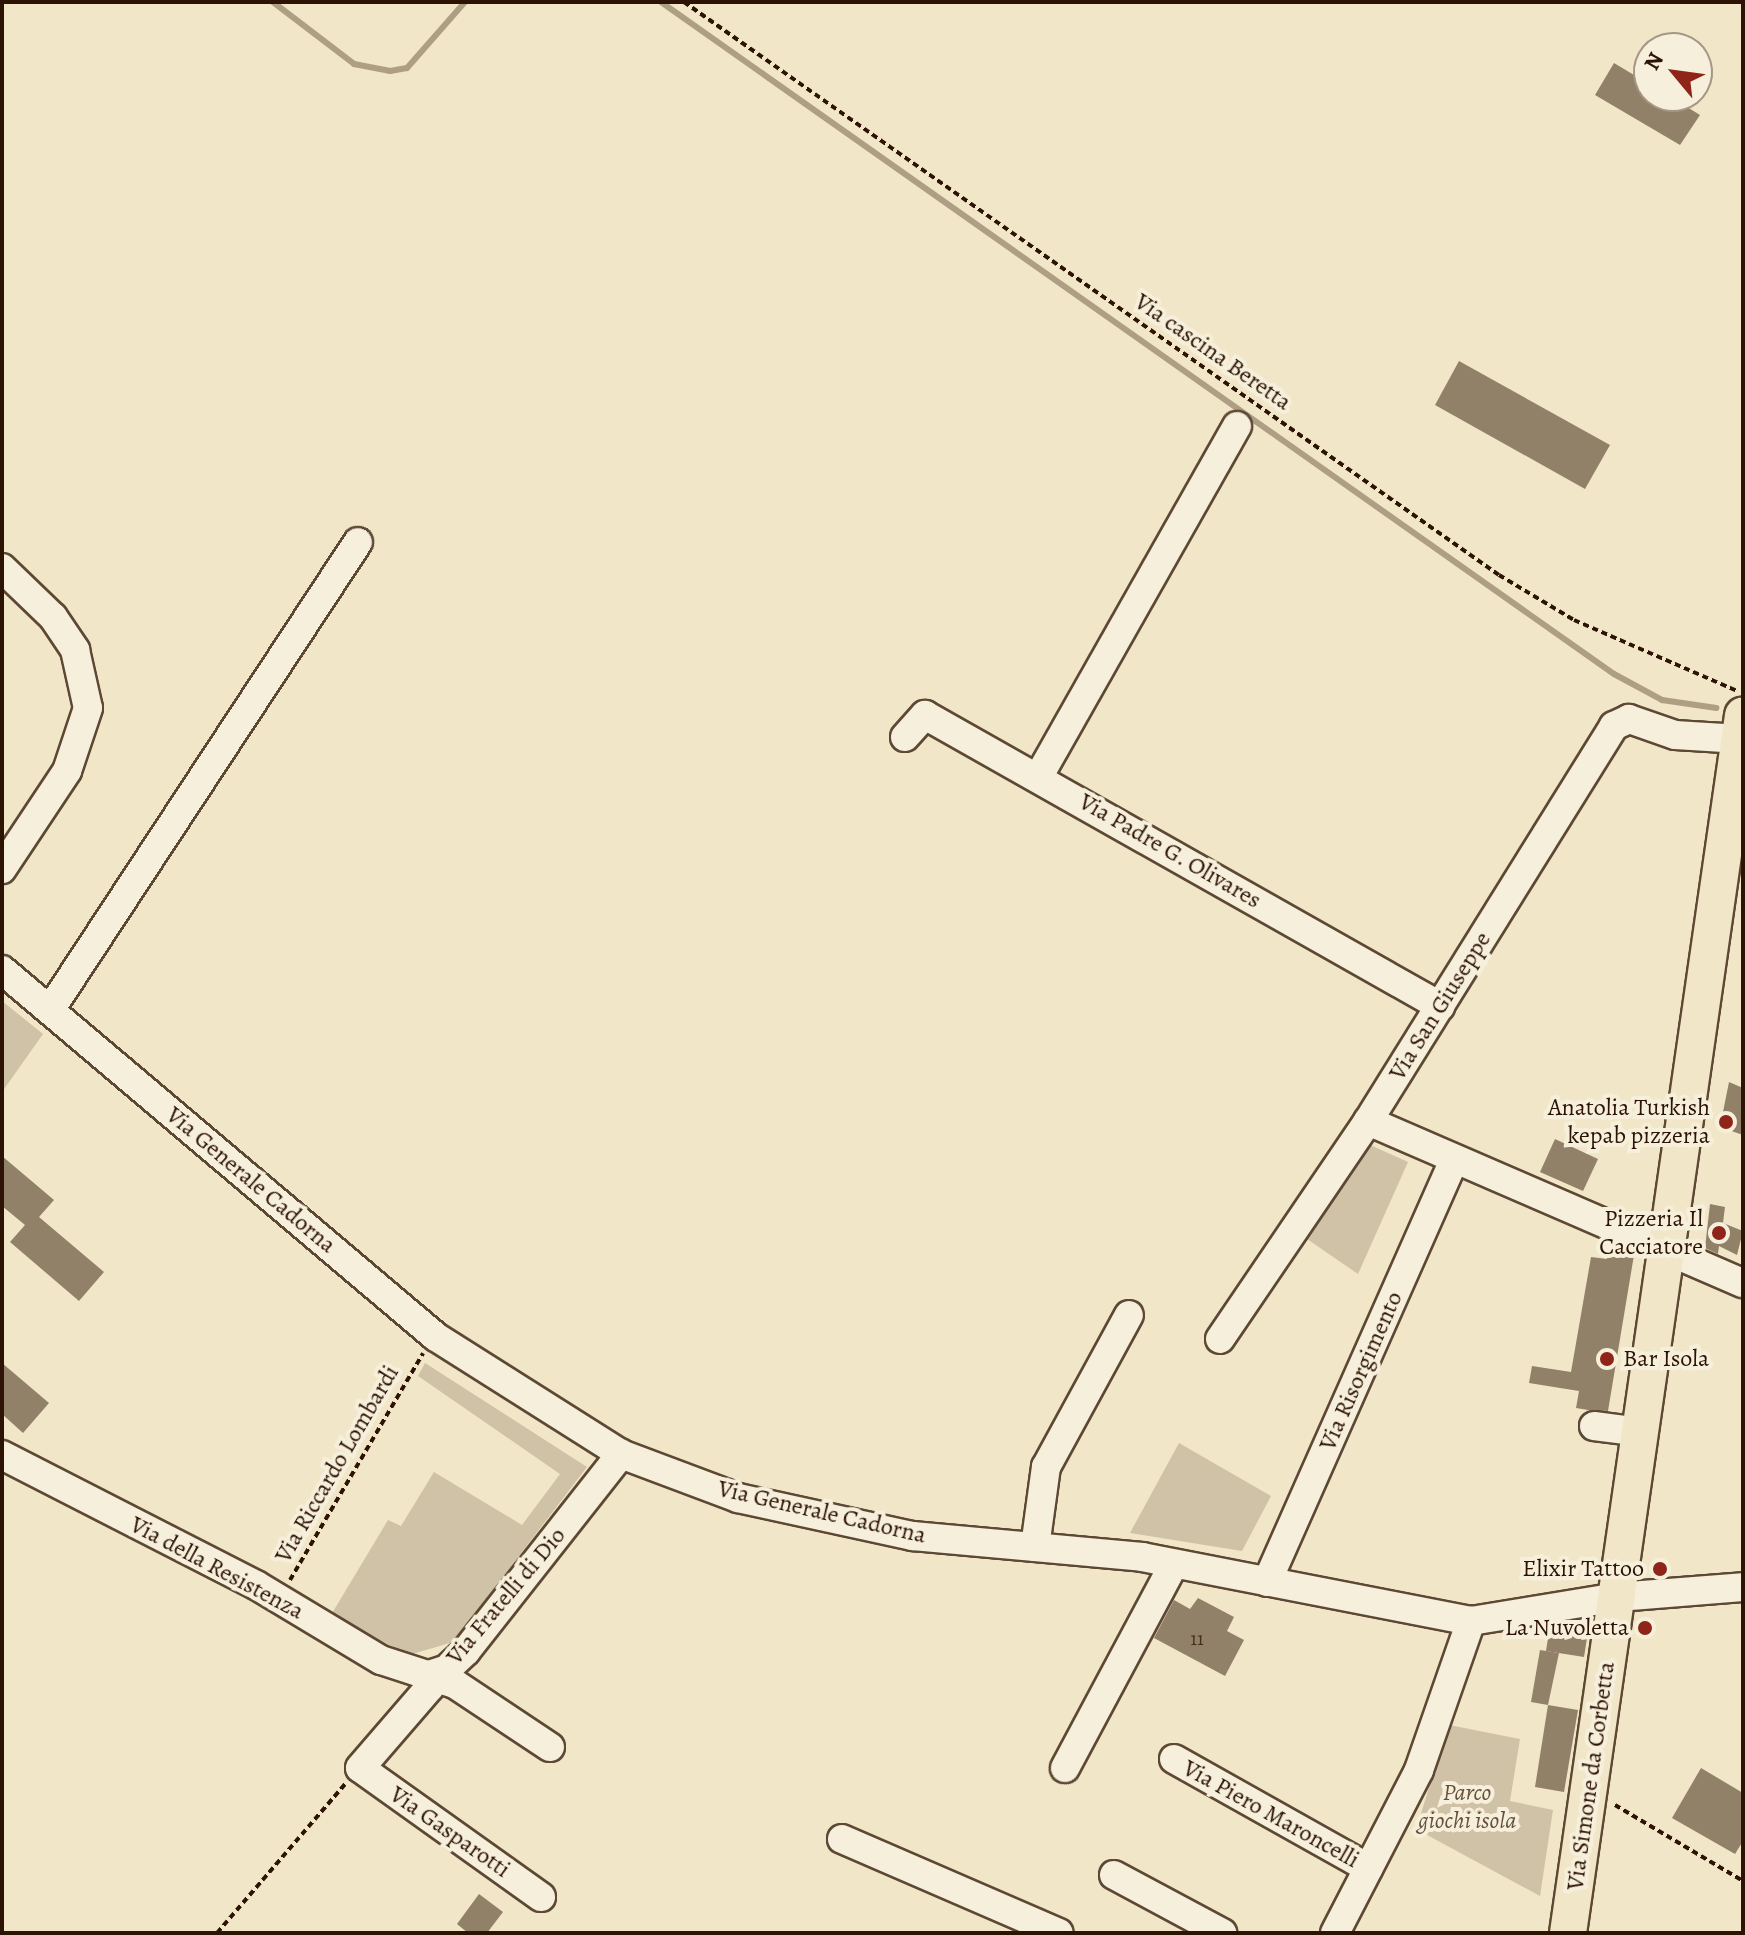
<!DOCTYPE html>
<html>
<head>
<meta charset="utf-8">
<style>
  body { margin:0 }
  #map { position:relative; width:1745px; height:1935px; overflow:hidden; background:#f1e6c7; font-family:Alegreya,serif }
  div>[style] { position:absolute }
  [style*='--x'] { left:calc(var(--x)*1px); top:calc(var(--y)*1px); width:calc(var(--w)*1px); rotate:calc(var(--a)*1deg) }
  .green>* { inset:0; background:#d0c2a6 }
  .stream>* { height:6px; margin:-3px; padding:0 3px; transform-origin:3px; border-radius:3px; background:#ae9e84 }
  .building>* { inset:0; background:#928169 }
  .path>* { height:4px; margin-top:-2px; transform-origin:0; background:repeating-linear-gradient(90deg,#2c1303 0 6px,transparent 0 10px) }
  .roads { filter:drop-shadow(2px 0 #5d4834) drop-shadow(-2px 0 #5d4834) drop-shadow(0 2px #5d4834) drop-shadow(0 -2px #5d4834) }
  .minor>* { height:28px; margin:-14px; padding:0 14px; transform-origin:14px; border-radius:14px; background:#f6efdb }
  .major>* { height:36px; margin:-18px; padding:0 18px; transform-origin:18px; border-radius:18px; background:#f1e6c7 }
  .dots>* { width:22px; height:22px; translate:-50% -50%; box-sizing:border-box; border:4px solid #f6efdb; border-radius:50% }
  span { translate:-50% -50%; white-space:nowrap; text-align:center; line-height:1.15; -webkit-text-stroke:8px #f6efdb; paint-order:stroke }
  .number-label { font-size:20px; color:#462e1c }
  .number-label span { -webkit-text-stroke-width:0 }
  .street-label { font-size:24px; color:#2c1303 }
  .poi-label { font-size:24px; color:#2c1303 }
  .right { translate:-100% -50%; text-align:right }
  .left { translate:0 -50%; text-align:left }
  .park-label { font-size:24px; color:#65503c; font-style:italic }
  .frame { position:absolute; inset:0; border:4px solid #2c1303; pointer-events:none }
  .north { position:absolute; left:1633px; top:32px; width:80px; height:80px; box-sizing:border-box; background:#f6efdb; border:2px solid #a59785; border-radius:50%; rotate:299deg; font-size:22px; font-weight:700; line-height:32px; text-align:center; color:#2c1303 }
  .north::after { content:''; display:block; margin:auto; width:28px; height:36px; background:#8f2418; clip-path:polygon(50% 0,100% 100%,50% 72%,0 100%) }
</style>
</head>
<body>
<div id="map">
  <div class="green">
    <div style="clip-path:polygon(2px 1001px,43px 1034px,2px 1092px)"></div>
    <div style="clip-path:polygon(1368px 1144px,1408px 1162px,1358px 1274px,1307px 1239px)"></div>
    <div style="clip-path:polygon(425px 1363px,587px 1467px,453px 1642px,409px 1655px,331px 1615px,388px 1520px,401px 1526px,434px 1472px,522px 1525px,560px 1474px,418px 1376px)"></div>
    <div style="clip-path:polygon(1179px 1443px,1271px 1496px,1242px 1551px,1130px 1533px)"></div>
    <div style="clip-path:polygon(1449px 1725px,1520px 1739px,1510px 1801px,1553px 1810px,1540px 1896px,1416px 1829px)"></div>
  </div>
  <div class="stream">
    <div style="--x:273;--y:2;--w:102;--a:37.4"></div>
    <div style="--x:354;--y:64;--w:37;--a:11"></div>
    <div style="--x:390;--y:71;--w:17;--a:-10"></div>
    <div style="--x:407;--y:68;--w:88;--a:-48.7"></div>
    <div style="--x:661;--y:2;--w:1166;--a:35.19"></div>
    <div style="--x:1614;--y:674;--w:55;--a:28.4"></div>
    <div style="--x:1662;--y:700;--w:55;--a:8.4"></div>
  </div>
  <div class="building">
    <div style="clip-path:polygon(1614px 63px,1649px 84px,1649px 96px,1669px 96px,1700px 115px,1680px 145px,1595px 95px)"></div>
    <div style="clip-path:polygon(1459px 361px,1610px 445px,1585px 489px,1435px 405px)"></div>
    <div style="clip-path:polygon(1729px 1082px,1743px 1088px,1743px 1135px,1720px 1127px)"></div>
    <div style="clip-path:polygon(1555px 1139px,1598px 1159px,1583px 1191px,1540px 1172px)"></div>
    <div style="clip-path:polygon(2px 1156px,54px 1200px,39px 1217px,104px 1272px,79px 1301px,10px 1242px,25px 1225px,2px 1206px)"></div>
    <div style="clip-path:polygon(1710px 1204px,1725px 1207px,1723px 1223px,1743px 1231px,1737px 1255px,1719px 1246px,1718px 1254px,1705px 1248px)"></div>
    <div style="clip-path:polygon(1609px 1244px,1634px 1255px,1608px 1411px,1588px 1410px,1576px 1408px,1579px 1391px,1529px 1383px,1532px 1366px,1571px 1372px,1591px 1257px,1607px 1259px)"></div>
    <div style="clip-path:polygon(2px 1363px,49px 1403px,23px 1433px,2px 1414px)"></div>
    <div style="clip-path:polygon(1198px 1598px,1234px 1617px,1227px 1631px,1244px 1640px,1225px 1676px,1154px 1638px,1174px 1600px,1190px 1609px)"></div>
    <div style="clip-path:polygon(1590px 1619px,1584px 1657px,1546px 1651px,1550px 1625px)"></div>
    <div style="clip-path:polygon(1540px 1650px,1559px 1653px,1548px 1705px,1531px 1702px)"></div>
    <div style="clip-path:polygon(1548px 1705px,1578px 1710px,1564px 1792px,1535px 1787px)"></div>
    <div style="clip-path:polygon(1701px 1768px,1743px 1793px,1743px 1841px,1735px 1854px,1672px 1818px)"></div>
    <div style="clip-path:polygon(479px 1894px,503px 1912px,487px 1933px,468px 1933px,457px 1924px)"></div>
  </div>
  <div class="path">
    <div style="--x:684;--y:2;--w:996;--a:35.11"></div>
    <div style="--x:1499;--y:575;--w:87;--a:31"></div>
    <div style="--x:1574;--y:620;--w:178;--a:23.5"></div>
    <div style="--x:290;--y:1580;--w:263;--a:-59.6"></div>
    <div style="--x:1615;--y:1805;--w:149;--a:30.7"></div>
    <div style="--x:217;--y:1933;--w:198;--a:-49.3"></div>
  </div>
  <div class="roads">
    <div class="minor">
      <div style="--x:2;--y:568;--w:71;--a:43.9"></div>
      <div style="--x:53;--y:617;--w:40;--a:56"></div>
      <div style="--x:75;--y:650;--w:59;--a:77.4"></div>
      <div style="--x:88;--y:708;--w:66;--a:108.4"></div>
      <div style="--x:67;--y:771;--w:118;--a:123.6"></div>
      <div style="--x:905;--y:737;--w:30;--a:-48"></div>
      <div style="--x:925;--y:715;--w:592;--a:29.47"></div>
      <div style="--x:1740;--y:739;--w:65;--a:-176.5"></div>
      <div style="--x:1675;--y:735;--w:49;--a:-160.8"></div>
      <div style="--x:1629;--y:719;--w:17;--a:155"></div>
      <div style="--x:1614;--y:726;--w:465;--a:121.9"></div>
      <div style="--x:1368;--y:1121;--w:408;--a:23.4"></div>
      <div style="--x:1039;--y:776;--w:402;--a:-60.5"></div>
      <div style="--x:2;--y:970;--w:568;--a:40.22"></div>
      <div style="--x:436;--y:1337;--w:219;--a:32.3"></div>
      <div style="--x:621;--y:1454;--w:125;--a:20.6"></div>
      <div style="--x:738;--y:1498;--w:179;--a:12.3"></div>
      <div style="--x:913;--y:1536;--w:230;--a:5.2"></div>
      <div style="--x:1142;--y:1557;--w:335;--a:11"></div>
      <div style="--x:1471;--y:1621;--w:148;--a:-9.3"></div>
      <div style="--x:1617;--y:1597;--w:126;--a:-4.5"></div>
      <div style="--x:50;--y:1010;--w:560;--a:-56.65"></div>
      <div style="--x:1220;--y:1339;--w:263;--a:-55.8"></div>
      <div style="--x:1594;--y:1426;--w:46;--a:7.4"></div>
      <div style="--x:2;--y:1455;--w:285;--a:27.1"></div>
      <div style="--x:256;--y:1585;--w:146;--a:31"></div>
      <div style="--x:381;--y:1660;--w:78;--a:18"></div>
      <div style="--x:455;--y:1684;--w:114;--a:33.6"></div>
      <div style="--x:1035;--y:1547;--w:81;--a:-82.2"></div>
      <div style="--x:1046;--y:1467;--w:173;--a:-61.4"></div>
      <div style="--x:1267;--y:1582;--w:462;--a:-66.1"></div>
      <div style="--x:1174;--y:1759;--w:223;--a:29.3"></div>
      <div style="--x:1065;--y:1768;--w:231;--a:-61.9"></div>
      <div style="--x:842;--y:1839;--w:236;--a:23.4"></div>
      <div style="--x:1114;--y:1875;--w:123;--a:28.2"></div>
      <div style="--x:541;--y:1897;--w:222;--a:-144.5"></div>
      <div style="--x:360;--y:1768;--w:107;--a:-49.2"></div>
      <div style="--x:430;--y:1687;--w:13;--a:-81"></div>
      <div style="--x:432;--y:1674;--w:16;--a:-18"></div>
      <div style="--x:447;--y:1669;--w:26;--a:-43"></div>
      <div style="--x:466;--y:1651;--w:251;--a:-51.8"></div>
      <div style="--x:1335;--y:1933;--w:183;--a:-62.7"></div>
      <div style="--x:1419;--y:1770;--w:158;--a:-70.8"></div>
    </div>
    <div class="major">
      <div style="--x:1568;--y:1933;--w:1230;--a:-81.82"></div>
    </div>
  </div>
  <div class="dots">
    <div style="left:1726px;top:1122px;background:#8f2418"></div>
    <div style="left:1719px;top:1233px;background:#8f2418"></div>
    <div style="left:1607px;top:1359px;background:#8f2418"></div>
    <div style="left:1660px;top:1569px;background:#8f2418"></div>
    <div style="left:1645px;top:1628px;background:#8f2418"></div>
  </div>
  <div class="number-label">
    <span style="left:1197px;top:1638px">11</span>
  </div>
  <div class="street-label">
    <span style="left:1213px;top:352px;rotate:35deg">Via cascina Beretta</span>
    <span style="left:1170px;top:851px;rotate:30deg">Via Padre G. Olivares</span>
    <span style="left:1440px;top:1006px;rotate:-58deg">Via San Giuseppe</span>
    <span style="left:251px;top:1180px;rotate:40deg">Via Generale Cadorna</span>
    <span style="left:1361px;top:1371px;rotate:-66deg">Via Risorgimento</span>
    <span style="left:337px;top:1464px;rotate:-60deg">Via Riccardo Lombardi</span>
    <span style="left:822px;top:1512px;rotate:13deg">Via Generale Cadorna</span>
    <span style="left:217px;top:1568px;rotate:28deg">Via della Resistenza</span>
    <span style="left:506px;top:1596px;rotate:-50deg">Via Fratelli di Dio</span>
    <span style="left:1591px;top:1776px;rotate:-82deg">Via Simone da Corbetta</span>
    <span style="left:1271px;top:1814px;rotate:29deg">Via Piero Maroncelli</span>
    <span style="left:450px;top:1832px;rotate:35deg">Via Gasparotti</span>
  </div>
  <div class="poi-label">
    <span class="right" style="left:1710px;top:1122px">Anatolia Turkish<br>kepab pizzeria</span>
    <span class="right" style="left:1703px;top:1233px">Pizzeria Il<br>Cacciatore</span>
    <span class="left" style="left:1623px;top:1359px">Bar Isola</span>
    <span class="right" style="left:1644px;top:1569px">Elixir Tattoo</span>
    <span class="right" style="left:1629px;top:1628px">La Nuvoletta</span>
  </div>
  <div class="park-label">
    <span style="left:1467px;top:1807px">Parco<br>giochi isola</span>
  </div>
  <div class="frame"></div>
  <div class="north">N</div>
</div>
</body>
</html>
